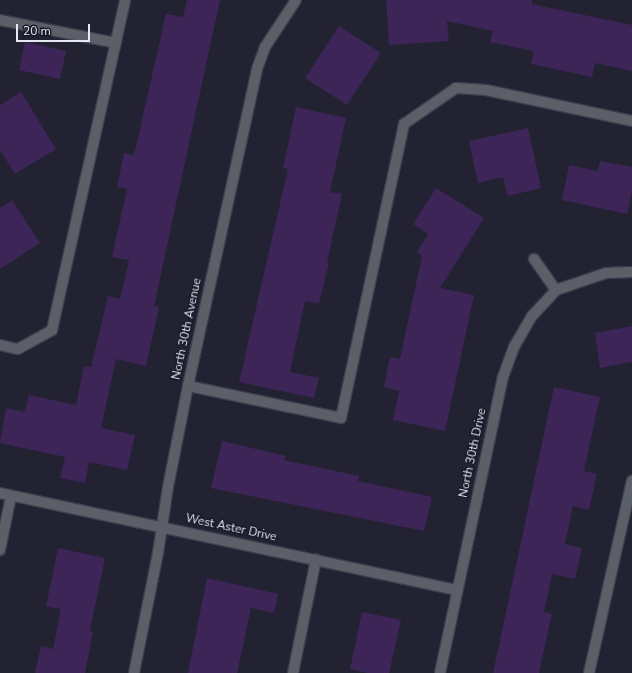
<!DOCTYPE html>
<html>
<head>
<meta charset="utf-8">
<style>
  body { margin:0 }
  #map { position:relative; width:632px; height:673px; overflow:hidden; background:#223; font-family:"Nunito Sans",sans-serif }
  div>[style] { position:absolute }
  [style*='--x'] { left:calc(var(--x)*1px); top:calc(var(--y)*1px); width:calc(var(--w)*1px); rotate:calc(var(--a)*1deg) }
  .building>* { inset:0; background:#3d2558 }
  .roads { filter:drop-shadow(1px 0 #3e3e4e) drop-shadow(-1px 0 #3e3e4e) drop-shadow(0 1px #3e3e4e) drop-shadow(0 -1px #3e3e4e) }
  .lane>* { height:10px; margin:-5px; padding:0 5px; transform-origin:5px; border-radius:5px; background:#5b6068 }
  .street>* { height:10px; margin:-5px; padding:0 5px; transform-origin:5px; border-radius:5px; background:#5b6068 }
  span { translate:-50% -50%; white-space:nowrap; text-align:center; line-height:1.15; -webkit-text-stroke:3px #181829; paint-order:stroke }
  .street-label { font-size:12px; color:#e7e8f4 }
  .scale { position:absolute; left:16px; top:24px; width:74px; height:18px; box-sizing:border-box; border:2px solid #e7e8f4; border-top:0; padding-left:5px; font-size:12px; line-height:14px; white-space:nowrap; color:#e7e8f4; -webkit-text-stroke:3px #181829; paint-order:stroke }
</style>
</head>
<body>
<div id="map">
  <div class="building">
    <div style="clip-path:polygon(187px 0,220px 0,154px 306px,159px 307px,146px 366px,116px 359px,101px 428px,135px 435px,127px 470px,89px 462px,85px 483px,60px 478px,65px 457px,0 443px,6px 408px,25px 412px,29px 395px,76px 405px,84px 366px,91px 367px,108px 296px,120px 299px,129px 260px,112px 257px,127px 189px,117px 187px,124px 153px,134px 155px,166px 14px,183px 17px)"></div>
    <div style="clip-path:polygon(386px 0,532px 0,532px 4px,632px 25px,632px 71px,595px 63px,592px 77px,531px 64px,534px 51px,490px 42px,493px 31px,447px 21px,449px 41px,389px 45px)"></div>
    <div style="clip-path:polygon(339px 26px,381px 53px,347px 105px,305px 78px)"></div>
    <div style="clip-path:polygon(25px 42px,66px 51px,60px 79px,19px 70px)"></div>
    <div style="clip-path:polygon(21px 92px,56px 149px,15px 174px,0 150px,0 105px)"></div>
    <div style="clip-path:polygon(296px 107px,346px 118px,330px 192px,342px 194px,327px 263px,329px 263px,319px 304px,305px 301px,290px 372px,319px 378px,314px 398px,239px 382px,288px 169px,283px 168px)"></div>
    <div style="clip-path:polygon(528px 128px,541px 188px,508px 196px,503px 177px,478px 183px,469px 141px)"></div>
    <div style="clip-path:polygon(600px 161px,632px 167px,632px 191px,627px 214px,562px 200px,569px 165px,598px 171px)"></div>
    <div style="clip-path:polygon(436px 188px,484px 218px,440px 288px,474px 295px,445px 431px,393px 420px,399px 391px,384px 387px,390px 357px,400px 359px,422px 256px,417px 252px,428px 234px,413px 224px)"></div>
    <div style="clip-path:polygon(12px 200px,40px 243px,0 269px,0 208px)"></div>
    <div style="clip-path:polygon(632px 326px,632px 362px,600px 368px,595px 333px)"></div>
    <div style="clip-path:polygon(554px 387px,600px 397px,584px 471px,597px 474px,589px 510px,573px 506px,565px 544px,582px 548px,575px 579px,552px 574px,544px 612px,552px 614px,539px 673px,493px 673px)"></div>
    <div style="clip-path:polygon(222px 441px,286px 456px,284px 460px,359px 476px,358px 481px,432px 497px,424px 531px,211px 488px)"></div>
    <div style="clip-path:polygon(58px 548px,105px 558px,90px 631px,93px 632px,85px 673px,35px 673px,41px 646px,53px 649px,61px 609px,46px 606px)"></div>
    <div style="clip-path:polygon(207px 578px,278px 594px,274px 613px,251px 608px,237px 673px,188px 673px)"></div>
    <div style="clip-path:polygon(362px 612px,401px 620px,389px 673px,368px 673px,350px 669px)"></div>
  </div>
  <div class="roads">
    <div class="lane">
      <div style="--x:0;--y:20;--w:118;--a:11.2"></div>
      <div style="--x:0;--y:345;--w:18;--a:13"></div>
      <div style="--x:18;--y:349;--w:39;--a:-29"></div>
      <div style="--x:52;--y:330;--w:338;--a:-77.5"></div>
      <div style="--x:188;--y:386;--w:156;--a:11.8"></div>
      <div style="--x:341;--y:418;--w:301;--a:-77.9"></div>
      <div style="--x:404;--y:124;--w:63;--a:-34.7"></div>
      <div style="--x:456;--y:88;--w:30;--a:4"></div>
      <div style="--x:486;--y:90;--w:149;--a:12"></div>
      <div style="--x:0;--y:550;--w:55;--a:-78.5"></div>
      <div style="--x:293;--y:673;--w:116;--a:-78.6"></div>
      <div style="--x:589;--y:673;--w:197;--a:-77.4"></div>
    </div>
    <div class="street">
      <div style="--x:534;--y:259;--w:38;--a:55"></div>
      <div style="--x:0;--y:493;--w:467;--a:12"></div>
      <div style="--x:134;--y:673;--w:122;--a:-78.7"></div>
      <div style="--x:158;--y:553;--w:67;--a:-81.4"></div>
      <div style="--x:168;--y:487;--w:103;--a:-78.8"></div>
      <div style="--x:188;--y:386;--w:324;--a:-77.7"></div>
      <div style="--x:257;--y:69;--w:23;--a:-70"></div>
      <div style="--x:265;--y:47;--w:56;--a:-56.6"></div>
      <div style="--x:440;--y:673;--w:303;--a:-78"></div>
      <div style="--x:503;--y:377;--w:32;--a:-70"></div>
      <div style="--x:514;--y:347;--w:36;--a:-60"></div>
      <div style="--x:532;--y:316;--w:35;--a:-47"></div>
      <div style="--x:556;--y:290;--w:53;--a:-18.8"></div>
      <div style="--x:606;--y:273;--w:26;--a:-2"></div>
    </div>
  </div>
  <div class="street-label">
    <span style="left:187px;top:329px;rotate:-78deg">North 30th Avenue</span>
    <span style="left:473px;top:453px;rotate:-78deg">North 30th Drive</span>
    <span style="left:231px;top:528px;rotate:12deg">West Aster Drive</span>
  </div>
  <div class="scale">20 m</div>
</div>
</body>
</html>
